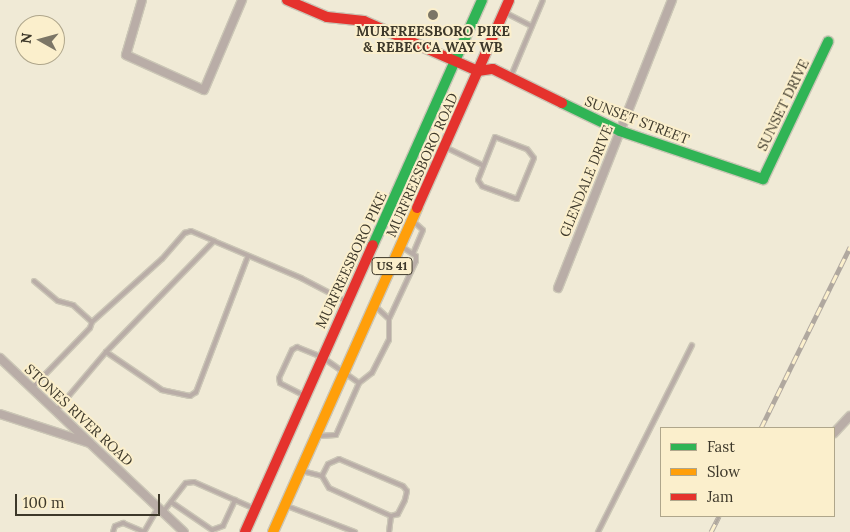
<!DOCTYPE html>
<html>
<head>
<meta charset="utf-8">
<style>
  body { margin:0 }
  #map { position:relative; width:850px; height:532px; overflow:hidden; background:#f0ead6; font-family:Lora,serif }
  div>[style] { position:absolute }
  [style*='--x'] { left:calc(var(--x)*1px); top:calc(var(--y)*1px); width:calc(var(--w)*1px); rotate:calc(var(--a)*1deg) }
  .roads { filter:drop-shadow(1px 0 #cbc6b6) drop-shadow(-1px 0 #cbc6b6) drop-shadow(0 1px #cbc6b6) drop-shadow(0 -1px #cbc6b6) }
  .lane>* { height:4px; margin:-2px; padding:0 2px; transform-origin:2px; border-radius:2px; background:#b9ada7 }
  .street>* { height:8px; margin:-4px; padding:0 4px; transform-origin:4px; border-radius:4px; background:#b9ada7 }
  .fast>* { height:10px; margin:-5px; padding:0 5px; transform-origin:5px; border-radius:5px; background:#30b455 }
  .slow>* { height:10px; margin:-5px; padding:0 5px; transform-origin:5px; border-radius:5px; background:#ff9f0a }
  .jam>* { height:10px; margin:-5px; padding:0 5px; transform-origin:5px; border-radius:5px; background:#e5322d }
  .rail>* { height:5px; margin-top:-2.5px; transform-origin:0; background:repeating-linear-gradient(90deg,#fbefcc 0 9px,#b0a89f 0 18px); box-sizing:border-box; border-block:1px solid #b0a89f }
  .dots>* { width:14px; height:14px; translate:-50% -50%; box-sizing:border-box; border:2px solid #fbefcc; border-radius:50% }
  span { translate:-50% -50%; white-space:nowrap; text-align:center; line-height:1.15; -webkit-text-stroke:4px #fbefcc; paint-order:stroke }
  .shield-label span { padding:1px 4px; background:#fbefcc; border:1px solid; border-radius:4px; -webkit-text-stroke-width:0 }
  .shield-label { font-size:12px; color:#3d382a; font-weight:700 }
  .poi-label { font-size:14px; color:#3d382a; font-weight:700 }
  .street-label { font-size:14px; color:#3d382a }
  .legend { position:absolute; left:660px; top:427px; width:175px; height:90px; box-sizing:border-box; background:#fbefcc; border:1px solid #afa68b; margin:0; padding:6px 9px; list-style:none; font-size:15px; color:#3d382a }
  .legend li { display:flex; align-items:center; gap:10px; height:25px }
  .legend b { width:25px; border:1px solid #afa68b }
  .north { position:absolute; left:15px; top:15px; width:50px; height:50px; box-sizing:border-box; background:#fbefcc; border:1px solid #afa68b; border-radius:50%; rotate:277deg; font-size:14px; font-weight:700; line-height:20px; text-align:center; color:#3d382a }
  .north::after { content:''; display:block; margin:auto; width:18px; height:22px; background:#7c7666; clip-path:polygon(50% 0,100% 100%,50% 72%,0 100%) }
  .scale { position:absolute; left:15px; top:494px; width:145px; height:22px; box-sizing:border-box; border:2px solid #3d382a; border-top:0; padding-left:6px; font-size:15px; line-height:18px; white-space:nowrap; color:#3d382a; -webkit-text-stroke:4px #fbefcc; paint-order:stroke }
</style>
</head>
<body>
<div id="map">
  <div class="roads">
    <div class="lane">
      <div style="--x:506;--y:13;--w:29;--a:27"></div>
      <div style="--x:511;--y:76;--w:82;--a:-67.2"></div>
      <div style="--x:495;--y:137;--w:34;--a:21"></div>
      <div style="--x:527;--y:149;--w:11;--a:52"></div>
      <div style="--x:534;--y:158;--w:44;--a:112.5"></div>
      <div style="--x:517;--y:199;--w:37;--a:-160"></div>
      <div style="--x:482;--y:186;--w:7;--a:-124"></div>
      <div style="--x:478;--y:180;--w:46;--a:-68.4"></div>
      <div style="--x:445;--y:147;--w:41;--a:25.9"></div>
      <div style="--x:397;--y:193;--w:23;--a:23"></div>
      <div style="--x:413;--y:221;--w:13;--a:42"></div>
      <div style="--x:423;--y:230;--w:25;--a:113"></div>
      <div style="--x:248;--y:256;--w:146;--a:110.9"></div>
      <div style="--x:196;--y:392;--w:7;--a:146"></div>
      <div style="--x:190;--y:396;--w:29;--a:-168"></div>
      <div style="--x:162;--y:390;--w:68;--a:-145.8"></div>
      <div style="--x:106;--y:352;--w:155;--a:-45.8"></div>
      <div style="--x:214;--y:241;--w:95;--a:23"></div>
      <div style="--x:301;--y:278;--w:52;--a:27.6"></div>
      <div style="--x:34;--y:281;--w:31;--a:40"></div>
      <div style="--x:58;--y:301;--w:16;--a:15"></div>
      <div style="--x:73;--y:305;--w:25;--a:42"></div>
      <div style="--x:389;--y:319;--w:64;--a:-65"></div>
      <div style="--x:416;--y:261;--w:5;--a:-90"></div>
      <div style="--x:416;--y:256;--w:17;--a:-147"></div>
      <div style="--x:32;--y:388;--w:83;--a:-46"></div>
      <div style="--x:90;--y:328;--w:6;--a:-72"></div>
      <div style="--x:92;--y:322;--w:94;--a:-42"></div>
      <div style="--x:162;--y:259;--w:35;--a:-49"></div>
      <div style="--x:185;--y:233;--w:6;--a:-18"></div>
      <div style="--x:191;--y:231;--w:25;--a:23"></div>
      <div style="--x:305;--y:396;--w:28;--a:-153"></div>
      <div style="--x:280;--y:383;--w:5;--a:-101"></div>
      <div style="--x:279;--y:378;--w:31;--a:-65"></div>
      <div style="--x:292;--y:350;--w:6;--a:-31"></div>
      <div style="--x:297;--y:347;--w:27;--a:22"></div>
      <div style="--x:322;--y:357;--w:45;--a:35.1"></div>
      <div style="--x:56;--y:411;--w:77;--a:-49.7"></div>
      <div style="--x:318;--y:436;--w:18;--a:-3"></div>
      <div style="--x:336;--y:435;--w:57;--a:-66.1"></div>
      <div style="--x:359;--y:383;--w:16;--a:-38"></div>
      <div style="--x:372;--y:373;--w:37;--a:-63"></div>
      <div style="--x:389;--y:340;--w:21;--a:-90"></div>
      <div style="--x:389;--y:319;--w:19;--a:-137"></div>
      <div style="--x:302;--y:471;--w:21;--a:14"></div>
      <div style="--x:322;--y:476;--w:14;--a:60"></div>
      <div style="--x:329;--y:488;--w:68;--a:24.3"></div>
      <div style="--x:391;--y:516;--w:16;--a:97"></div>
      <div style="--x:322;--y:476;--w:13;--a:-63"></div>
      <div style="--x:328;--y:464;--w:12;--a:-24"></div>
      <div style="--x:339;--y:459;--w:69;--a:22.9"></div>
      <div style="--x:403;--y:486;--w:6;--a:51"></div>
      <div style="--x:407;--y:491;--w:9;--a:103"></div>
      <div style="--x:405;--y:500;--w:16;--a:117"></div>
      <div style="--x:398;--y:514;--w:7;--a:164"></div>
      <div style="--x:171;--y:502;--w:50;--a:34.3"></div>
      <div style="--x:212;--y:530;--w:12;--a:-20"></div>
      <div style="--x:223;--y:526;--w:29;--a:-65"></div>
      <div style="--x:287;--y:506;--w:73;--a:20.9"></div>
      <div style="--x:163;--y:512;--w:37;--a:-52"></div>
      <div style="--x:186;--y:483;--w:8;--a:-7"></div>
      <div style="--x:194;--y:482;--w:64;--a:23.8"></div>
      <div style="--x:113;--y:532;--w:6;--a:-72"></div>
      <div style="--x:115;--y:526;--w:9;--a:-21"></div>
      <div style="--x:123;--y:523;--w:23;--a:23"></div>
      <div style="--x:144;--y:532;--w:28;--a:-60"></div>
      <div style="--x:598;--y:532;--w:209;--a:-63.3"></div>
    </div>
    <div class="street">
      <div style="--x:142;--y:0;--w:57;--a:106.2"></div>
      <div style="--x:126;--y:55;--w:85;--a:24.2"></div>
      <div style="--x:204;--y:90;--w:98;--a:-67.1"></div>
      <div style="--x:558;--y:288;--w:310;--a:-68.4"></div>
      <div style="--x:0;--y:358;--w:253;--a:43.4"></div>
      <div style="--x:0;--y:414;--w:94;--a:18"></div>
      <div style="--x:834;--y:433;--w:23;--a:-47"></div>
    </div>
    <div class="fast">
      <div style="--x:562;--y:103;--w:64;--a:25.8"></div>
      <div style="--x:620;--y:131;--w:151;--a:18.6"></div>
      <div style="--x:763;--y:179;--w:152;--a:-64.6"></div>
      <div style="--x:373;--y:245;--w:268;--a:-66"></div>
    </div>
    <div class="slow">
      <div style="--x:273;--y:532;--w:355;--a:-66"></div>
    </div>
    <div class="jam">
      <div style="--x:287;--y:0;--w:43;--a:23"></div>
      <div style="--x:327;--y:17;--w:37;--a:6"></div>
      <div style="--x:364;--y:21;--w:124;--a:23.7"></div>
      <div style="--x:478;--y:71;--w:15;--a:-8"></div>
      <div style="--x:493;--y:69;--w:77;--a:26.2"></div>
      <div style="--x:417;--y:208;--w:227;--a:-66.1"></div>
      <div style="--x:245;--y:532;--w:314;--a:-66"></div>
    </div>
  </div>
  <div class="rail">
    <div style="--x:761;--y:428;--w:202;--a:-63.8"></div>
    <div style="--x:711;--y:532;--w:18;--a:-63"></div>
  </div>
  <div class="dots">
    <div style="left:433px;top:15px;background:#7c7666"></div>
  </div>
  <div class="shield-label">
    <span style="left:392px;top:266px">US 41</span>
  </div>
  <div class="poi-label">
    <span style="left:433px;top:39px">MURFREESBORO PIKE<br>&amp; REBECCA WAY WB</span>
  </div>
  <div class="street-label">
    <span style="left:783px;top:105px;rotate:-64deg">SUNSET DRIVE</span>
    <span style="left:637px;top:120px;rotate:21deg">SUNSET STREET</span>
    <span style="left:422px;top:165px;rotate:-66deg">MURFREESBORO ROAD</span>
    <span style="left:586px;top:181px;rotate:-68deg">GLENDALE DRIVE</span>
    <span style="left:351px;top:260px;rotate:-65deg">MURFREESBORO PIKE</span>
    <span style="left:79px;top:415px;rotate:43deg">STONES RIVER ROAD</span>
  </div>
  <ul class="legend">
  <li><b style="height:6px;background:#30b455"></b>Fast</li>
  <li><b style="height:6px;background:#ff9f0a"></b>Slow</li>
  <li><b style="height:6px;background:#e5322d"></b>Jam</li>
  </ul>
  <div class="north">N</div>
  <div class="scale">100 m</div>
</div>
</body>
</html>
